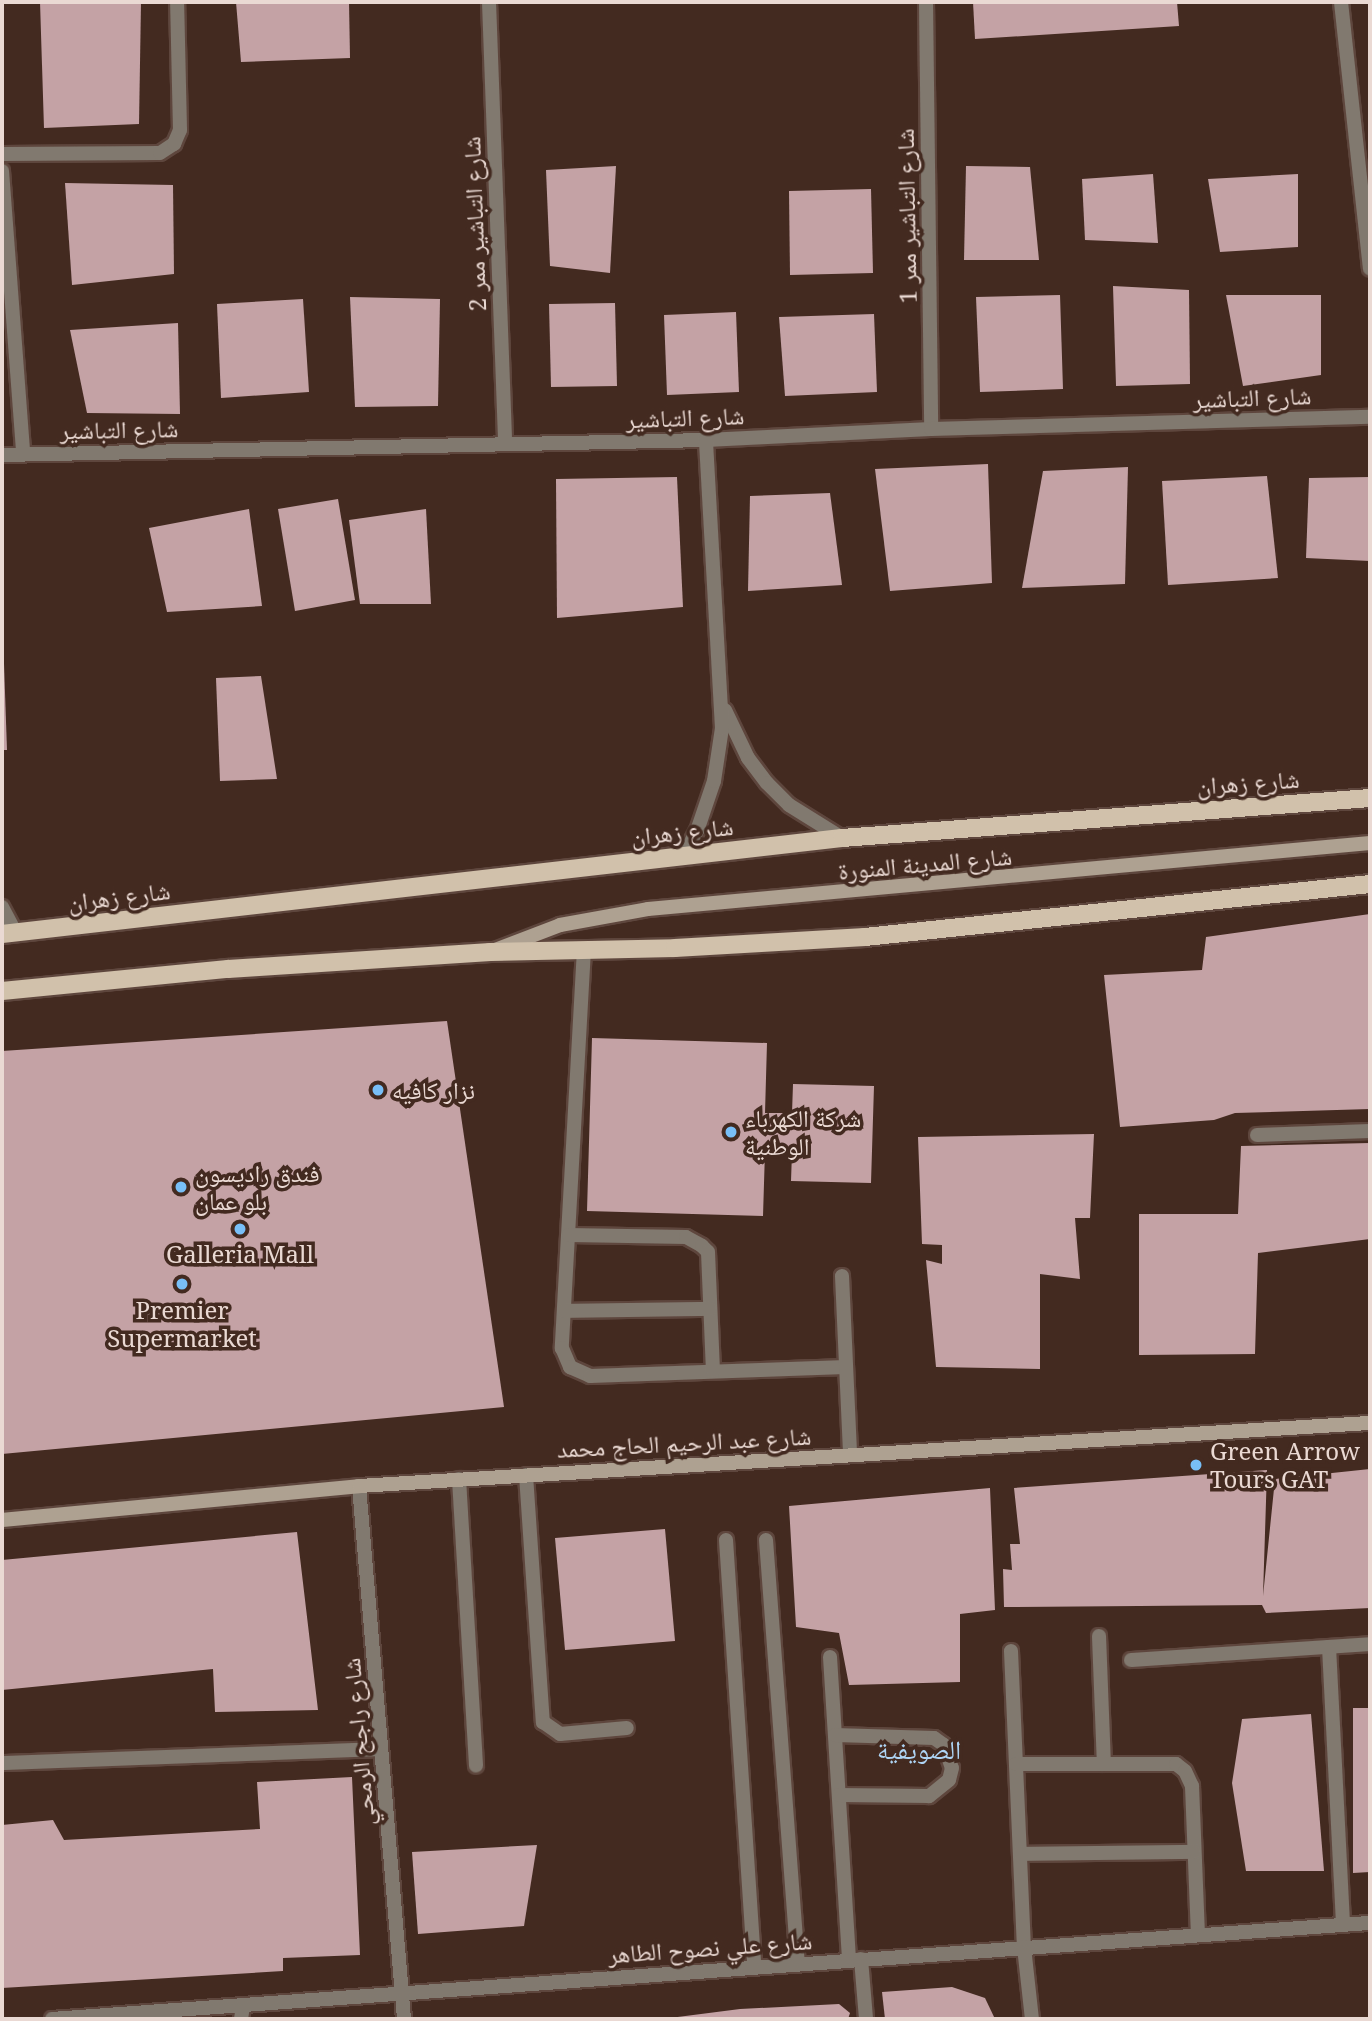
<!DOCTYPE html>
<html>
<head>
<meta charset="utf-8">
<style>
  body { margin:0 }
  #map { position:relative; width:1372px; height:2021px; overflow:hidden; background:#432a20; font-family:"Noto Serif","Noto Naskh Arabic",serif }
  div>[style] { position:absolute }
  [style*='--x'] { left:calc(var(--x)*1px); top:calc(var(--y)*1px); width:calc(var(--w)*1px); rotate:calc(var(--a)*1deg) }
  .building>* { inset:0; background:#c4a2a5 }
  .roads { filter:drop-shadow(2px 0 #5e463d) drop-shadow(-2px 0 #5e463d) drop-shadow(0 2px #5e463d) drop-shadow(0 -2px #5e463d) }
  .lane>* { height:14px; margin:-7px; padding:0 7px; transform-origin:7px; border-radius:7px; background:#81796f }
  .street>* { height:14px; margin:-7px; padding:0 7px; transform-origin:7px; border-radius:7px; background:#81796f }
  .secondary>* { height:14px; margin:-7px; padding:0 7px; transform-origin:7px; border-radius:7px; background:#aea191 }
  .primary>* { height:18px; margin:-9px; padding:0 9px; transform-origin:9px; border-radius:9px; background:#d1c1ab }
  .dots>* { width:19px; height:19px; translate:-50% -50%; box-sizing:border-box; border:4px solid #432a20; border-radius:50% }
  span { translate:-50% -50%; white-space:nowrap; text-align:center; line-height:1.15; -webkit-text-stroke:7px #432a20; paint-order:stroke }
  .street-label { font-size:24px; color:#ead9d3 }
  .poi-label { font-size:24px; color:#ead9d3 }
  .left { translate:0 -50%; text-align:left }
  .neighbourhood-label { font-size:26px; color:#aed4f4 }
  .frame { position:absolute; inset:0; border:4px solid #ead9d3; pointer-events:none }
</style>
</head>
<body>
<div id="map">
  <div class="building">
    <div style="clip-path:polygon(40px 2px,141px 2px,139px 124px,44px 128px)"></div>
    <div style="clip-path:polygon(236px 2px,349px 2px,350px 58px,241px 62px)"></div>
    <div style="clip-path:polygon(973px 2px,1177px 2px,1179px 26px,975px 39px)"></div>
    <div style="clip-path:polygon(616px 166px,610px 273px,550px 266px,546px 170px)"></div>
    <div style="clip-path:polygon(966px 166px,1030px 167px,1039px 260px,964px 260px)"></div>
    <div style="clip-path:polygon(1153px 174px,1158px 243px,1085px 240px,1082px 179px)"></div>
    <div style="clip-path:polygon(1298px 174px,1298px 247px,1220px 252px,1208px 179px)"></div>
    <div style="clip-path:polygon(65px 183px,173px 185px,174px 274px,72px 285px)"></div>
    <div style="clip-path:polygon(871px 189px,873px 273px,790px 275px,789px 191px)"></div>
    <div style="clip-path:polygon(1113px 286px,1189px 290px,1190px 384px,1116px 386px)"></div>
    <div style="clip-path:polygon(1060px 295px,1063px 389px,980px 392px,976px 297px)"></div>
    <div style="clip-path:polygon(1226px 295px,1321px 295px,1321px 375px,1243px 386px)"></div>
    <div style="clip-path:polygon(350px 297px,440px 299px,438px 406px,355px 407px)"></div>
    <div style="clip-path:polygon(303px 299px,309px 392px,221px 398px,217px 304px)"></div>
    <div style="clip-path:polygon(615px 303px,617px 386px,551px 387px,549px 304px)"></div>
    <div style="clip-path:polygon(736px 312px,739px 392px,667px 395px,664px 315px)"></div>
    <div style="clip-path:polygon(874px 314px,877px 392px,785px 396px,779px 317px)"></div>
    <div style="clip-path:polygon(178px 323px,180px 414px,87px 413px,70px 330px)"></div>
    <div style="clip-path:polygon(988px 464px,992px 583px,890px 591px,875px 469px)"></div>
    <div style="clip-path:polygon(1128px 467px,1125px 584px,1022px 588px,1043px 471px)"></div>
    <div style="clip-path:polygon(1267px 476px,1278px 578px,1168px 585px,1162px 481px)"></div>
    <div style="clip-path:polygon(677px 477px,683px 607px,557px 618px,556px 479px)"></div>
    <div style="clip-path:polygon(1370px 477px,1370px 561px,1306px 558px,1309px 478px)"></div>
    <div style="clip-path:polygon(830px 493px,842px 585px,748px 591px,750px 496px)"></div>
    <div style="clip-path:polygon(338px 499px,355px 600px,295px 611px,278px 509px)"></div>
    <div style="clip-path:polygon(249px 509px,262px 606px,167px 612px,149px 528px)"></div>
    <div style="clip-path:polygon(426px 509px,431px 604px,360px 604px,349px 520px)"></div>
    <div style="clip-path:polygon(2px 664px,4px 664px,7px 750px,2px 750px)"></div>
    <div style="clip-path:polygon(261px 676px,277px 779px,220px 781px,216px 678px)"></div>
    <div style="clip-path:polygon(1370px 914px,1370px 1109px,1235px 1113px,1214px 1120px,1120px 1127px,1104px 975px,1202px 970px,1206px 937px)"></div>
    <div style="clip-path:polygon(447px 1021px,504px 1407px,2px 1454px,2px 1051px)"></div>
    <div style="clip-path:polygon(592px 1038px,767px 1043px,765px 1113px,792px 1113px,793px 1084px,874px 1086px,871px 1183px,791px 1181px,792px 1152px,765px 1151px,763px 1216px,587px 1211px)"></div>
    <div style="clip-path:polygon(1094px 1134px,1090px 1218px,1075px 1218px,1080px 1279px,1040px 1274px,1040px 1369px,936px 1367px,926px 1260px,942px 1264px,942px 1245px,922px 1244px,918px 1137px)"></div>
    <div style="clip-path:polygon(1370px 1143px,1370px 1239px,1258px 1253px,1255px 1354px,1139px 1355px,1139px 1214px,1238px 1214px,1241px 1146px)"></div>
    <div style="clip-path:polygon(1370px 1469px,1370px 1608px,1266px 1613px,1262px 1605px,1004px 1607px,1003px 1569px,1012px 1570px,1010px 1544px,1020px 1544px,1014px 1488px,1267px 1470px,1263px 1596px,1275px 1479px)"></div>
    <div style="clip-path:polygon(990px 1488px,995px 1610px,960px 1614px,960px 1682px,849px 1685px,839px 1633px,796px 1627px,789px 1506px)"></div>
    <div style="clip-path:polygon(665px 1529px,675px 1641px,565px 1650px,555px 1538px)"></div>
    <div style="clip-path:polygon(297px 1532px,318px 1710px,215px 1712px,213px 1669px,2px 1690px,2px 1560px)"></div>
    <div style="clip-path:polygon(1353px 1708px,1370px 1708px,1370px 1872px,1353px 1873px)"></div>
    <div style="clip-path:polygon(1311px 1714px,1324px 1871px,1246px 1871px,1232px 1783px,1242px 1719px)"></div>
    <div style="clip-path:polygon(352px 1777px,360px 1955px,283px 1958px,283px 1971px,2px 1988px,2px 1825px,53px 1820px,64px 1840px,260px 1829px,257px 1782px)"></div>
    <div style="clip-path:polygon(537px 1845px,524px 1926px,418px 1934px,412px 1852px)"></div>
    <div style="clip-path:polygon(952px 1987px,985px 1998px,995px 2019px,885px 2019px,882px 1992px)"></div>
    <div style="clip-path:polygon(839px 2004px,850px 2013px,848px 2019px,662px 2019px,740px 2009px)"></div>
  </div>
  <div class="roads">
    <div class="lane">
      <div style="--x:2;--y:907;--w:30;--a:62"></div>
      <div style="--x:584;--y:949;--w:400;--a:93.2"></div>
      <div style="--x:562;--y:1348;--w:21;--a:67"></div>
      <div style="--x:570;--y:1367;--w:22;--a:24"></div>
      <div style="--x:590;--y:1376;--w:256;--a:-2"></div>
      <div style="--x:1257;--y:1135;--w:113;--a:-2"></div>
      <div style="--x:569;--y:1235;--w:117;--a:1"></div>
      <div style="--x:686;--y:1237;--w:18;--a:29"></div>
      <div style="--x:702;--y:1246;--w:8;--a:45"></div>
      <div style="--x:708;--y:1252;--w:119;--a:87.6"></div>
      <div style="--x:842;--y:1276;--w:179;--a:87.4"></div>
      <div style="--x:564;--y:1311;--w:146;--a:-0.8"></div>
      <div style="--x:526;--y:1475;--w:248;--a:86.1"></div>
      <div style="--x:543;--y:1722;--w:21;--a:35"></div>
      <div style="--x:560;--y:1734;--w:67;--a:-5.1"></div>
      <div style="--x:459;--y:1479;--w:287;--a:86.6"></div>
      <div style="--x:726;--y:1540;--w:427;--a:86.2"></div>
      <div style="--x:766;--y:1540;--w:425;--a:85.7"></div>
      <div style="--x:1099;--y:1636;--w:128;--a:87.8"></div>
      <div style="--x:1329;--y:1647;--w:278;--a:87.1"></div>
      <div style="--x:1011;--y:1651;--w:296;--a:87.5"></div>
      <div style="--x:830;--y:1657;--w:303;--a:86.4"></div>
      <div style="--x:1131;--y:1660;--w:240;--a:-3.8"></div>
      <div style="--x:835;--y:1735;--w:99;--a:1.7"></div>
      <div style="--x:934;--y:1738;--w:12;--a:35"></div>
      <div style="--x:944;--y:1745;--w:24;--a:71"></div>
      <div style="--x:952;--y:1768;--w:12;--a:104"></div>
      <div style="--x:949;--y:1780;--w:26;--a:141"></div>
      <div style="--x:929;--y:1796;--w:90;--a:-179.4"></div>
      <div style="--x:2;--y:1763;--w:379;--a:-2.1"></div>
      <div style="--x:1016;--y:1764;--w:160;--a:0"></div>
      <div style="--x:1176;--y:1764;--w:11;--a:38"></div>
      <div style="--x:1185;--y:1771;--w:17;--a:65"></div>
      <div style="--x:1192;--y:1786;--w:149;--a:87.7"></div>
      <div style="--x:1020;--y:1854;--w:174;--a:-0.7"></div>
      <div style="--x:861;--y:1959;--w:60;--a:85.2"></div>
      <div style="--x:241;--y:2019;--w:13;--a:-81"></div>
    </div>
    <div class="street">
      <div style="--x:489;--y:2;--w:442;--a:87.9"></div>
      <div style="--x:926;--y:2;--w:427;--a:89.3"></div>
      <div style="--x:1341;--y:2;--w:268;--a:83.8"></div>
      <div style="--x:2;--y:154;--w:158;--a:-0.4"></div>
      <div style="--x:160;--y:153;--w:17;--a:-33"></div>
      <div style="--x:174;--y:144;--w:15;--a:-67"></div>
      <div style="--x:180;--y:130;--w:128;--a:-91.3"></div>
      <div style="--x:2;--y:171;--w:283;--a:85.7"></div>
      <div style="--x:2;--y:455;--w:704;--a:-1.22"></div>
      <div style="--x:706;--y:440;--w:225;--a:-2.8"></div>
      <div style="--x:931;--y:429;--w:439;--a:-1.6"></div>
      <div style="--x:725;--y:710;--w:53;--a:64.4"></div>
      <div style="--x:748;--y:758;--w:31;--a:53"></div>
      <div style="--x:767;--y:783;--w:31;--a:45"></div>
      <div style="--x:789;--y:805;--w:62;--a:31.9"></div>
      <div style="--x:684;--y:855;--w:27;--a:-62"></div>
      <div style="--x:697;--y:831;--w:53;--a:-71.2"></div>
      <div style="--x:714;--y:781;--w:54;--a:-81.4"></div>
      <div style="--x:722;--y:728;--w:288;--a:-93.2"></div>
      <div style="--x:359;--y:1486;--w:535;--a:85.17"></div>
      <div style="--x:1024;--y:1947;--w:72;--a:83.7"></div>
      <div style="--x:52;--y:2019;--w:1321;--a:-4.17"></div>
    </div>
    <div class="secondary">
      <div style="--x:495;--y:950;--w:70;--a:-21"></div>
      <div style="--x:560;--y:925;--w:89;--a:-10.3"></div>
      <div style="--x:648;--y:909;--w:725;--a:-5.22"></div>
      <div style="--x:2;--y:1520;--w:359;--a:-5.4"></div>
      <div style="--x:359;--y:1486;--w:1013;--a:-3.57"></div>
    </div>
    <div class="primary">
      <div style="--x:2;--y:934;--w:845;--a:-6.52"></div>
      <div style="--x:842;--y:838;--w:530;--a:-4.33"></div>
      <div style="--x:2;--y:991;--w:227;--a:-5.6"></div>
      <div style="--x:228;--y:969;--w:263;--a:-3.7"></div>
      <div style="--x:490;--y:952;--w:185;--a:-1.2"></div>
      <div style="--x:675;--y:948;--w:190;--a:-3.3"></div>
      <div style="--x:865;--y:937;--w:508;--a:-5.99"></div>
    </div>
  </div>
  <div class="dots">
    <div style="left:378px;top:1090px;background:#78bff7"></div>
    <div style="left:731px;top:1132px;background:#78bff7"></div>
    <div style="left:181px;top:1187px;background:#78bff7"></div>
    <div style="left:240px;top:1229px;background:#78bff7"></div>
    <div style="left:182px;top:1284px;background:#78bff7"></div>
    <div style="left:1196px;top:1465px;background:#78bff7"></div>
  </div>
  <div class="street-label">
    <span style="left:906px;top:216px;rotate:-91deg">شارع التباشير ممر 1</span>
    <span style="left:474px;top:224px;rotate:-92deg">شارع التباشير ممر 2</span>
    <span style="left:1252px;top:397px;rotate:-2deg">شارع التباشير</span>
    <span style="left:685px;top:417px;rotate:-2deg">شارع التباشير</span>
    <span style="left:119px;top:429px;rotate:-1deg">شارع التباشير</span>
    <span style="left:1248px;top:782px;rotate:-4deg">شارع زهران</span>
    <span style="left:682px;top:831px;rotate:-6deg">شارع زهران</span>
    <span style="left:925px;top:863px;rotate:-5deg">شارع المدينة المنورة</span>
    <span style="left:119px;top:896px;rotate:-7deg">شارع زهران</span>
    <span style="left:684px;top:1442px;rotate:-3deg">شارع عبد الرحيم الحاج محمد</span>
    <span style="left:358px;top:1742px;rotate:-95deg">شارع راجح الرمحي</span>
    <span style="left:710px;top:1947px;rotate:-4deg">شارع علي نصوح الطاهر</span>
  </div>
  <div class="poi-label">
    <span class="left" style="left:392px;top:1090px">نزار كافيه</span>
    <span class="left" style="left:745px;top:1132px">شركة الكهرباء<br>الوطنية</span>
    <span class="left" style="left:195px;top:1187px">فندق راديسون<br>بلو عمان</span>
    <span style="left:240px;top:1254px">Galleria Mall</span>
    <span style="left:182px;top:1324px">Premier<br>Supermarket</span>
    <span class="left" style="left:1210px;top:1465px">Green Arrow<br>Tours GAT</span>
  </div>
  <div class="neighbourhood-label">
    <span style="left:919px;top:1750px">الصويفية</span>
  </div>
  <div class="frame"></div>
</div>
</body>
</html>
